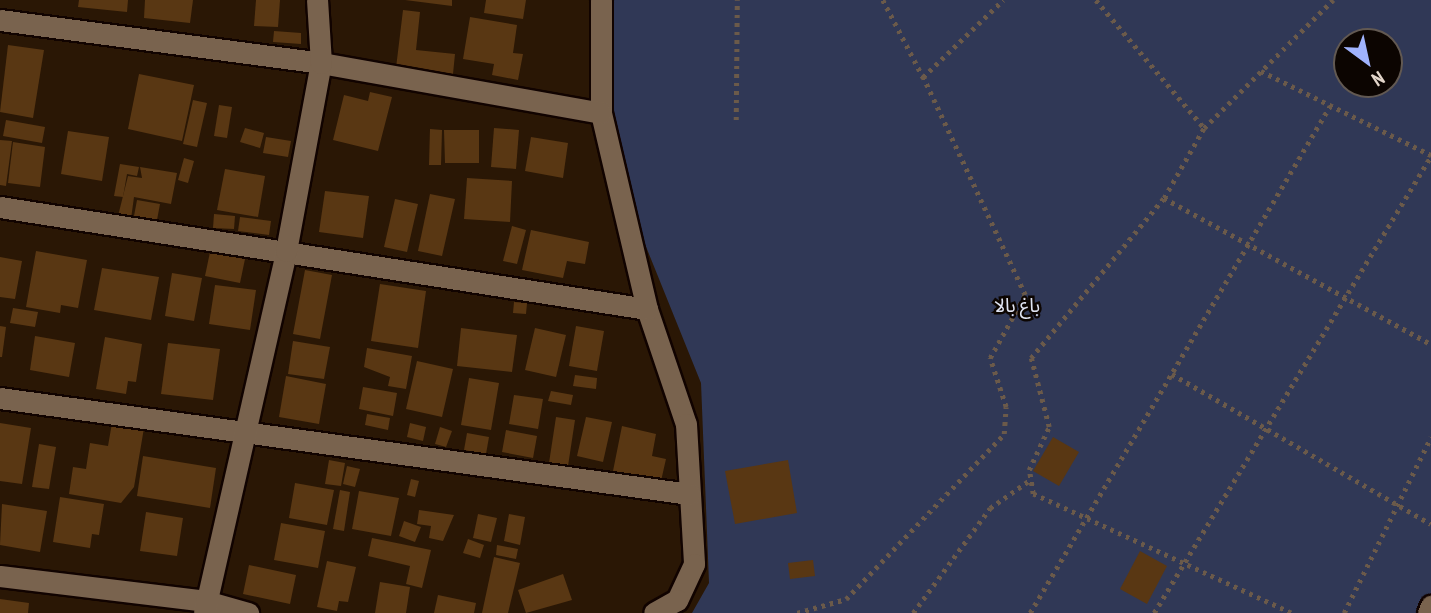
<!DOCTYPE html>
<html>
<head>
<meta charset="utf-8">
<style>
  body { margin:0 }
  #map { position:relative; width:1431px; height:613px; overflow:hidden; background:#2a1705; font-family:"PT Sans Narrow","Noto Sans Arabic",sans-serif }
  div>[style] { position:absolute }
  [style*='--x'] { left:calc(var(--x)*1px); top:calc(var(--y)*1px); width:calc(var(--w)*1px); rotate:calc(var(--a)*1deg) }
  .green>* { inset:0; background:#303856 }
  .building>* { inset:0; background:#593713 }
  .path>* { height:4.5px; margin-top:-2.25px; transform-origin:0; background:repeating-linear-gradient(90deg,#6b5a4a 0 3.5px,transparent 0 8.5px) }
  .roads { filter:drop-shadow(2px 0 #110300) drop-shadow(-2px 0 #110300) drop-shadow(0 2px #110300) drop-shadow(0 -2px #110300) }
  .minor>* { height:21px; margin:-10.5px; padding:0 10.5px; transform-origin:10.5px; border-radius:10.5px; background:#79634e }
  span { translate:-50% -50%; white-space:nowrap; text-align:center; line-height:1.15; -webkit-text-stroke:5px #0c0501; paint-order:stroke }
  .park-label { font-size:19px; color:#e0e4f2 }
  .north { position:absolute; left:1333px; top:28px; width:70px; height:70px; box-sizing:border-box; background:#0c0501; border:2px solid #625952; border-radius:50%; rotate:147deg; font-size:19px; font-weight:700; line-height:28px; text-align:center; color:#e4d7cb }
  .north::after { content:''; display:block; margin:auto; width:24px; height:32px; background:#a0b3fd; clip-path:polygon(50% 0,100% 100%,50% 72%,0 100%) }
</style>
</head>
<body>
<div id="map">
  <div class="green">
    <div style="clip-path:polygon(evenodd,603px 0,1431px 0,1431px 613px,692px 613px,709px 583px,701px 383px,630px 207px,612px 127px,603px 0,1347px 42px,1389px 42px,1389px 84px,1347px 84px,1347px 42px)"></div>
  </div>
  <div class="building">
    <div style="clip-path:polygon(79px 0,128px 0,127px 12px,78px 7px)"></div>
    <div style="clip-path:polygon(145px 0,193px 0,190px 23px,144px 18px)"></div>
    <div style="clip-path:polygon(256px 0,280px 0,278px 27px,254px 26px)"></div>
    <div style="clip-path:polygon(405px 0,452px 0,452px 6px)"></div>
    <div style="clip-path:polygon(486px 0,526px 0,523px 19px,484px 13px)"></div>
    <div style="clip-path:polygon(403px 10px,420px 12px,416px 50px,455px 54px,453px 74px,396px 68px)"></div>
    <div style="clip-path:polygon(470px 17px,517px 25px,513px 53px,523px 54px,518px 80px,492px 75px,494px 64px,463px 59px)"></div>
    <div style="clip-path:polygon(274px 31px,301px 33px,301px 44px,273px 42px)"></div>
    <div style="clip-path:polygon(8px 45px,44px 50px,33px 118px,0 112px)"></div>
    <div style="clip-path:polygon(139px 74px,194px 85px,182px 141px,128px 129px)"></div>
    <div style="clip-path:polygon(370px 92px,392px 97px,378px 151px,333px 140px,344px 95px,368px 101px)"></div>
    <div style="clip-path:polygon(193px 100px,207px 103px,197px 147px,183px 144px)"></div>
    <div style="clip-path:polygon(219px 105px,232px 107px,227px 138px,214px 136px)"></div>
    <div style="clip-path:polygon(6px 120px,45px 127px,42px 143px,3px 136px)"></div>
    <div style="clip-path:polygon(245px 128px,264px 133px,260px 148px,240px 142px)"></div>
    <div style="clip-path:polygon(494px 128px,519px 130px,516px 169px,491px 167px)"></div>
    <div style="clip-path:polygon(430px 129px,442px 130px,441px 165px,429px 165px)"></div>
    <div style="clip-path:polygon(444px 130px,479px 130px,479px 163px,445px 163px)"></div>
    <div style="clip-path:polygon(68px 131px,109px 137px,102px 181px,61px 174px)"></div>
    <div style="clip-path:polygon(266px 137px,291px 141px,288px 157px,263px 153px)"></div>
    <div style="clip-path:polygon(531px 137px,568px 143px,563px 178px,525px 171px)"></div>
    <div style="clip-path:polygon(0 140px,12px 141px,6px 186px,0 185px)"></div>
    <div style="clip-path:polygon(13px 142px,45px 147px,40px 187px,8px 183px)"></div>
    <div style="clip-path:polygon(184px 158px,194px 161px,188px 183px,178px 180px)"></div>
    <div style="clip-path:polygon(120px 164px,139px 167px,137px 176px,127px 174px,123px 197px,114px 196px)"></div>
    <div style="clip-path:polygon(140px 167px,177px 173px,171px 204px,134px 197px,131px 219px,118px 216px,128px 176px,142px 178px)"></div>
    <div style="clip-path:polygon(225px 169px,265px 176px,258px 217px,217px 210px)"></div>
    <div style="clip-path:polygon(467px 178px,512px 181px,510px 222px,464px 219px)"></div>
    <div style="clip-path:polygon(325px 191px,369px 196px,363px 238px,319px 232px)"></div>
    <div style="clip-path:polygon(430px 194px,455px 199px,442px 256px,418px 251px)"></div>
    <div style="clip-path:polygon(395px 199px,418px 204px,407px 252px,384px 247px)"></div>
    <div style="clip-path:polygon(137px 200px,160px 204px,157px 220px,134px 216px)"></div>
    <div style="clip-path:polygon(214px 214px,235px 216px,234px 229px,213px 228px)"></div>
    <div style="clip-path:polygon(240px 217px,271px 221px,269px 235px,238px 231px)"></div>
    <div style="clip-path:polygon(512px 226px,526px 230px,517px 264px,503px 261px)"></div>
    <div style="clip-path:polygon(531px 230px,589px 242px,585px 264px,567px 261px,563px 278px,522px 270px)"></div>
    <div style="clip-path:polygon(36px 251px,87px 260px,78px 308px,61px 305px,60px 313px,26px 307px)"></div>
    <div style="clip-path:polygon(210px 252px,245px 259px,240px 283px,205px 276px)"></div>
    <div style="clip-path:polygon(0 257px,22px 261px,15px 299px,0 297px)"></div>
    <div style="clip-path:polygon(102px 268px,159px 277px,151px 320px,94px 310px)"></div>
    <div style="clip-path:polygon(305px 270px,332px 275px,320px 339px,293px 334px)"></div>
    <div style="clip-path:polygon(172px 273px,202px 278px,194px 321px,165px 316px)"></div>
    <div style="clip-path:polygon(380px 284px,426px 291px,418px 348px,371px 341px)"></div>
    <div style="clip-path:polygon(215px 285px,256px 290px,250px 330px,209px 324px)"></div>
    <div style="clip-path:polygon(514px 302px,527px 303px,526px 314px,513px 313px)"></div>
    <div style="clip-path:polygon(13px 308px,38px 312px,35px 327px,10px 323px)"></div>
    <div style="clip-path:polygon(0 326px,6px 327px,2px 357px,0 357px)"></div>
    <div style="clip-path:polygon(576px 326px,604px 331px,597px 371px,569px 366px)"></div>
    <div style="clip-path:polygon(461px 328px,517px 335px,512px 372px,457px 366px)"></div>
    <div style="clip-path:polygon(535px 328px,566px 335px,556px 377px,525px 370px)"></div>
    <div style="clip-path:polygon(35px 336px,75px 343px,69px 377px,30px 370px)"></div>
    <div style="clip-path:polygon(105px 337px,142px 344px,136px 382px,128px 381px,126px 394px,96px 389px)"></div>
    <div style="clip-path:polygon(293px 341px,330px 347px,324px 379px,288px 374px)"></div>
    <div style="clip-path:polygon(168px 343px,220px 349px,213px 400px,161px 394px)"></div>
    <div style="clip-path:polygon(367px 348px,412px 356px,406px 389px,388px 386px,390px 377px,364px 367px)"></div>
    <div style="clip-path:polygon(417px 361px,453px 369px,442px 417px,406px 409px)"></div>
    <div style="clip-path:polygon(575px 375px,597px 378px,596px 389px,573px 386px)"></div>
    <div style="clip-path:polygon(286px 376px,326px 384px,319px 424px,279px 417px)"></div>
    <div style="clip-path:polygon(469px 378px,499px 383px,491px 430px,461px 425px)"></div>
    <div style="clip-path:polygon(363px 387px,397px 393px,393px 416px,359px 409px)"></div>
    <div style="clip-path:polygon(551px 391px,573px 395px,571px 405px,548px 401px)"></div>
    <div style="clip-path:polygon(514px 395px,543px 399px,538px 429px,509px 424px)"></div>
    <div style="clip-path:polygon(367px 414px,390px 418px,388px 430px,365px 425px)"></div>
    <div style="clip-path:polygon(556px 417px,575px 420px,568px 466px,549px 463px)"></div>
    <div style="clip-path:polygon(586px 417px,612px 422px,603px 462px,577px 456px)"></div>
    <div style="clip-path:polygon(0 423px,31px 428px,22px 484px,0 481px)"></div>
    <div style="clip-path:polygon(112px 423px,144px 428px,134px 487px,121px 503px,69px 494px,73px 467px,86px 469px,90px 443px,108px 446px)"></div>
    <div style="clip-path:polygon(410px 423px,426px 427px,423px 441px,407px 437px)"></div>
    <div style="clip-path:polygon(622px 426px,656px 434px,652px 456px,666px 459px,661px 481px,613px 471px)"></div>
    <div style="clip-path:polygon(440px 427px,452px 431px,446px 447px,435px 444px)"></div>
    <div style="clip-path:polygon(506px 430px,537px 436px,533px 458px,502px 452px)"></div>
    <div style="clip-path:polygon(467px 433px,489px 437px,486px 454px,464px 450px)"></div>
    <div style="clip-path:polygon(1053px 437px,1079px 452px,1059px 486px,1033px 471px)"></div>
    <div style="clip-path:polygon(39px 444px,56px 447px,49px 489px,32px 487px)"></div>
    <div style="clip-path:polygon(143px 456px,216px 468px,210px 508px,137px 496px)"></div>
    <div style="clip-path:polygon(329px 460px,345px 463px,341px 486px,325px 484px)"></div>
    <div style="clip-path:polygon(788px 460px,797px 513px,735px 524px,725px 471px)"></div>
    <div style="clip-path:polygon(347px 466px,360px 469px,355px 487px,343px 484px)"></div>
    <div style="clip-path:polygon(411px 479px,419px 481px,415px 497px,407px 495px)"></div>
    <div style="clip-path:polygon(295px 483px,334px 490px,327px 525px,289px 518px)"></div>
    <div style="clip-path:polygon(340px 490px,350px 492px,344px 531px,333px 529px)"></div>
    <div style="clip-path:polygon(359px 491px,399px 498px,391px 536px,352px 529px)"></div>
    <div style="clip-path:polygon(60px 497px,104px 504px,99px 535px,92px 534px,90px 548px,53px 542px)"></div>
    <div style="clip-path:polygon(2px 504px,47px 511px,40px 552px,0 545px)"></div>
    <div style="clip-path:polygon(419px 510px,454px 515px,443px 541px,429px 538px,431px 526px,417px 524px)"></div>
    <div style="clip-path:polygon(146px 512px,183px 518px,177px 556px,140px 551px)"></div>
    <div style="clip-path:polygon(478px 514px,497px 518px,491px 542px,473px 538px)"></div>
    <div style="clip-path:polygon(509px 514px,525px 517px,520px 545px,504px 541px)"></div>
    <div style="clip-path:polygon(404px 521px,421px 527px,415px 542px,399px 536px)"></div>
    <div style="clip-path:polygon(281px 523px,325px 531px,318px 568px,274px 560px)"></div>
    <div style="clip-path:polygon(372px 538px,431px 550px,422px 588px,406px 584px,410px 566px,368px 556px)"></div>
    <div style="clip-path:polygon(468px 539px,484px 545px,480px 558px,463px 553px)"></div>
    <div style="clip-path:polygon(497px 545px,518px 549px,516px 559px,496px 555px)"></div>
    <div style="clip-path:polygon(1140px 551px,1167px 566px,1147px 604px,1120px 589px)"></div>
    <div style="clip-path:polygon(494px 557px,520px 563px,508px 613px,482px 613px)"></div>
    <div style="clip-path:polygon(813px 560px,815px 576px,790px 579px,788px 563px)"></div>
    <div style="clip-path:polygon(327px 561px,356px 567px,348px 602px,339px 601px,337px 611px,317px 607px)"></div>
    <div style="clip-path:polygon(249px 565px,296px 575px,290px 604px,243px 594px)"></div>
    <div style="clip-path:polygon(563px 574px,572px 600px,526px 613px,518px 590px)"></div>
    <div style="clip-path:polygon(380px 582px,410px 587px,406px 613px,375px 613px)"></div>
    <div style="clip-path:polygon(438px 595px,476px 603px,474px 613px,434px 613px)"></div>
    <div style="clip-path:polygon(0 599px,29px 603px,28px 613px,0 613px)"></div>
  </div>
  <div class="path">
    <div style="--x:883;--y:0;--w:87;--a:62.5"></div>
    <div style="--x:1096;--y:0;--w:167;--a:49.8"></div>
    <div style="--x:1261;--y:71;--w:190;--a:26.3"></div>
    <div style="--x:736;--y:120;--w:120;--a:-89.5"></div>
    <div style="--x:1164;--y:198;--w:304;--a:28.7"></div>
    <div style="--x:1172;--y:374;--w:299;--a:30.1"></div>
    <div style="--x:797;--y:613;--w:51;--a:-15.9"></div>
    <div style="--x:846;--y:599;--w:228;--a:-46.2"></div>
    <div style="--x:1004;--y:434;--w:27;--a:-86"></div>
    <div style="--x:1006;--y:407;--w:52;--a:-108.1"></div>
    <div style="--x:990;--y:358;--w:72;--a:-60.9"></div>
    <div style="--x:1025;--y:295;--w:241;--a:-115.1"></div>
    <div style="--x:923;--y:77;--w:111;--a:-43.9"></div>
    <div style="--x:913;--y:613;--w:130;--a:-53.7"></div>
    <div style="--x:990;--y:508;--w:49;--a:-35"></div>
    <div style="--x:1030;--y:613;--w:589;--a:-59.39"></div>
    <div style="--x:1154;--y:613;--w:534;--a:-58.78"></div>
    <div style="--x:1291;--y:613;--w:284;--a:-155.2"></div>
    <div style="--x:1033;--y:494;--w:24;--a:-99"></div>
    <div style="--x:1029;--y:470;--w:47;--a:-65.1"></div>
    <div style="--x:1049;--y:427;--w:71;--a:-104.6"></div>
    <div style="--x:1031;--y:358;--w:208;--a:-50.3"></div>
    <div style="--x:1164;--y:198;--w:81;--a:-60.3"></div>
    <div style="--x:1204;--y:128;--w:182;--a:-44.8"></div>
    <div style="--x:1344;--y:613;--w:196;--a:-63.7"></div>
  </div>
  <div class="roads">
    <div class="minor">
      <div style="--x:601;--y:0;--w:113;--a:90"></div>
      <div style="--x:601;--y:113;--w:201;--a:76.8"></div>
      <div style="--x:647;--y:309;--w:121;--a:71.3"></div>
      <div style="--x:686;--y:424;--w:140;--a:86.7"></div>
      <div style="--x:694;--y:564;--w:40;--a:115"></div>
      <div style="--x:677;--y:600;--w:26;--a:151"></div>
      <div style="--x:0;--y:20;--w:324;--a:7.6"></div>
      <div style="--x:321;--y:63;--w:284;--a:10.1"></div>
      <div style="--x:0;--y:207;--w:655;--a:8.96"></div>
      <div style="--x:0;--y:398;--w:696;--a:7.93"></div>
      <div style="--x:0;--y:576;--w:208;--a:6.9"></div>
      <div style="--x:206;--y:601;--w:44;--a:15.9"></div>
      <div style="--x:204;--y:613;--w:371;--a:-77.2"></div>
      <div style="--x:286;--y:251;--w:191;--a:-79.5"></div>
      <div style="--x:321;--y:63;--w:63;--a:-93.6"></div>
      <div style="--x:1428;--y:613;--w:8;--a:-67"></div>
    </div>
  </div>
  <div class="park-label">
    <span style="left:1017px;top:306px">باغ بالا</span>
  </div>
  <div class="north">N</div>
</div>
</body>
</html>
